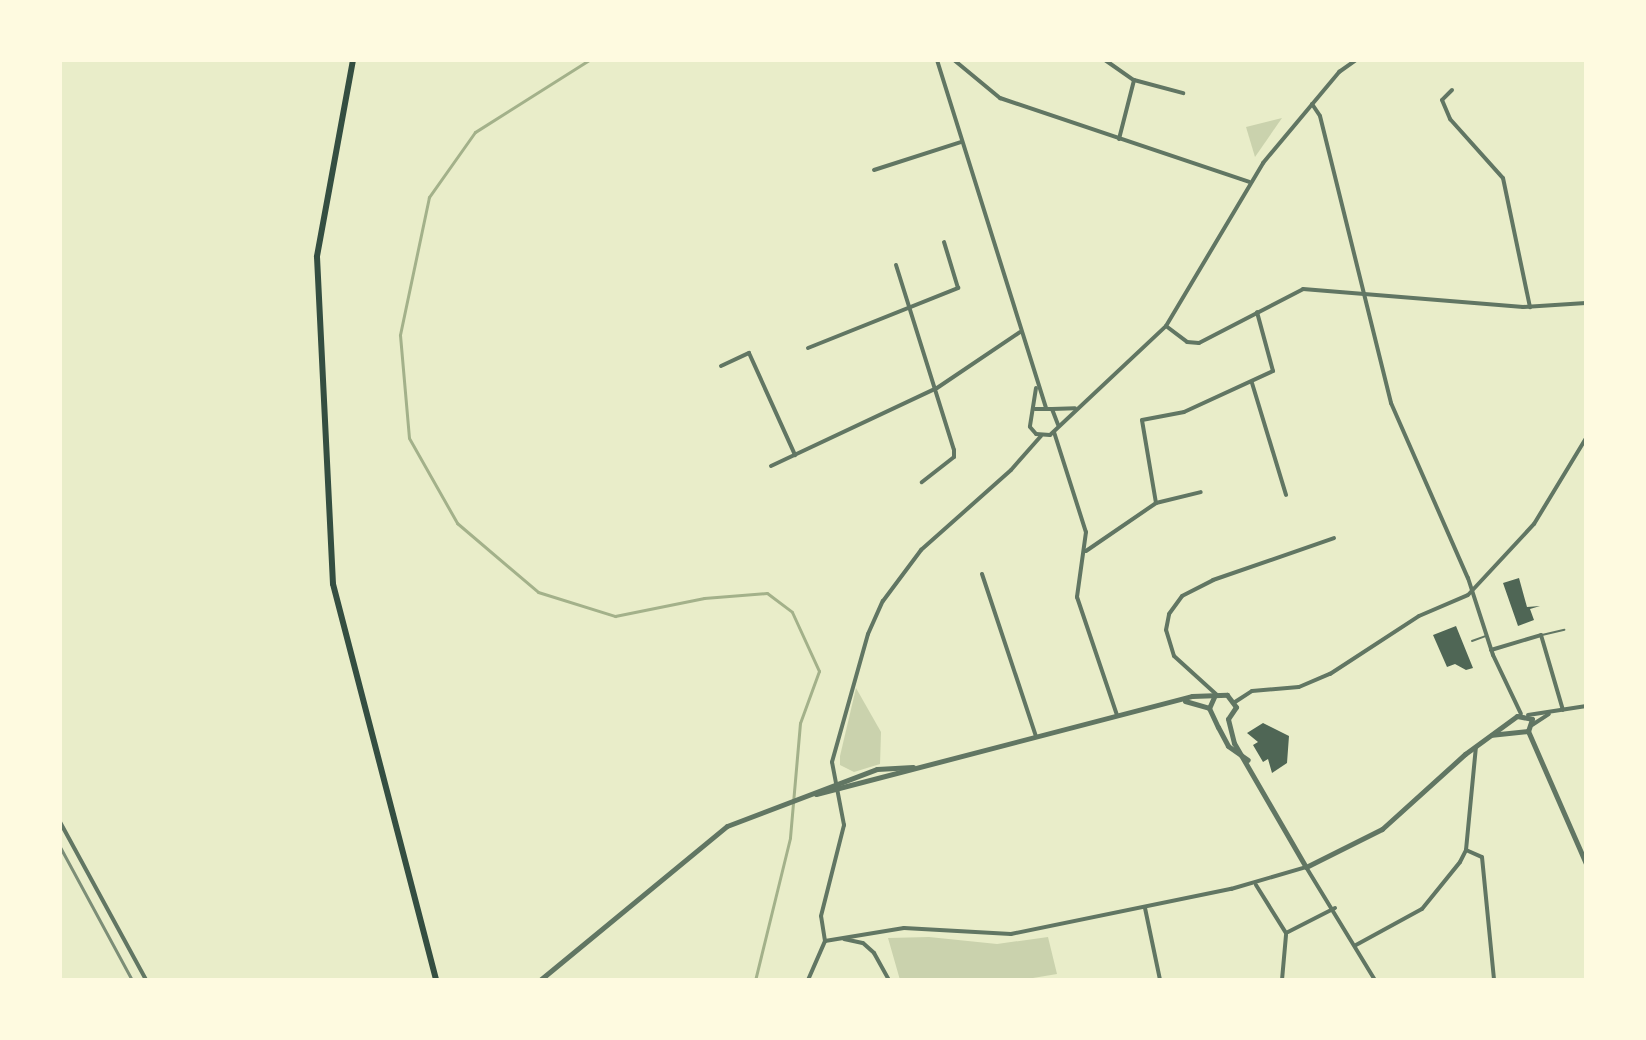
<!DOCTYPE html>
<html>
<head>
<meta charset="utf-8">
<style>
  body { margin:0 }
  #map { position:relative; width:1646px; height:1040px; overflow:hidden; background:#e9edc9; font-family:"IBM Plex Sans",sans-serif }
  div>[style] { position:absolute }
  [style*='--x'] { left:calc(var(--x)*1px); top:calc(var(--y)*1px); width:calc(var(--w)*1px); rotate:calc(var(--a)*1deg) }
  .green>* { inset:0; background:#cad2ad }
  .stream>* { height:3px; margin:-1.5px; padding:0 1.5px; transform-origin:1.5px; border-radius:1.5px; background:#a3b18a }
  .building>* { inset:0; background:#4f6655 }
  .service>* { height:2px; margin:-1px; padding:0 1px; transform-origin:1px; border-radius:1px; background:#617663 }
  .minor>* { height:4px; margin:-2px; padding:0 2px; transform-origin:2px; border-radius:2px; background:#617663 }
  .tertiary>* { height:5px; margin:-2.5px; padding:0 2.5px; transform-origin:2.5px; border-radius:2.5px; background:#617663 }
  .secondary>* { height:6px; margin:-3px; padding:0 3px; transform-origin:3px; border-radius:3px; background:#344e41 }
  .rail>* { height:3px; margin:-1.5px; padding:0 1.5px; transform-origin:1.5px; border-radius:1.5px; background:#7c8e77 }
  span { translate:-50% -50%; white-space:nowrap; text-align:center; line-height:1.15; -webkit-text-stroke:8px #fefae0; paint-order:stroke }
  .frame { position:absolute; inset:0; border:62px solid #fefae0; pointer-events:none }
</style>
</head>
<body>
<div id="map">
  <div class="green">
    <div style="clip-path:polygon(1282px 118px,1255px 157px,1246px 127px)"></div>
    <div style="clip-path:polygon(856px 688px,881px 732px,880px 764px,854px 772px,840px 765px,840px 756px)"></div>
    <div style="clip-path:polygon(929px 937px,997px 944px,1048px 937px,1057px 974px,1021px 980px,900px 980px,888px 938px)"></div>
  </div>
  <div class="stream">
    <div style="--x:589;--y:60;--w:135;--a:147.7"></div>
    <div style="--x:475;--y:132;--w:80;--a:125.3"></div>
    <div style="--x:429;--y:197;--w:141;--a:101.9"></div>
    <div style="--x:400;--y:335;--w:103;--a:85"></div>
    <div style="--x:409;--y:438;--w:98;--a:60.5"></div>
    <div style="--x:457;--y:523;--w:106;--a:40.4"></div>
    <div style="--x:538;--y:592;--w:81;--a:17.3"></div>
    <div style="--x:615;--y:616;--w:91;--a:-11.4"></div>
    <div style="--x:704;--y:598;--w:63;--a:-4.5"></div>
    <div style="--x:767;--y:593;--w:31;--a:37"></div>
    <div style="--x:792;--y:612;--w:65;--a:65.4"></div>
    <div style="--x:819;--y:671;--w:55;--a:110.1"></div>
    <div style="--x:800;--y:723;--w:115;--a:95"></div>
    <div style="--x:790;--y:838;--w:146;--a:103.8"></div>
  </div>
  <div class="building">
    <div style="clip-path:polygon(1519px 578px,1527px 607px,1540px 606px,1530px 609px,1534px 620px,1518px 626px,1503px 583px)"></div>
    <div style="clip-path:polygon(1456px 626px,1473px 668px,1466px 670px,1455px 664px,1447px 667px,1433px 635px)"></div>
    <div style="clip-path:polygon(1263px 723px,1289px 736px,1287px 763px,1272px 773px,1268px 759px,1263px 762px,1253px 745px,1258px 742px,1247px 733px)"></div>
  </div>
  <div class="service">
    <div style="--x:1542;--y:635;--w:23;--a:-13"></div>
    <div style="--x:1472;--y:641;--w:15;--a:-20"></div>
  </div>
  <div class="minor">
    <div style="--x:937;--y:60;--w:364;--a:72.6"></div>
    <div style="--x:954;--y:60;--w:60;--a:39.6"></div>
    <div style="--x:1000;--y:98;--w:263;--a:18.6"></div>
    <div style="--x:1105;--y:60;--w:35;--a:35"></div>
    <div style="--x:1134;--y:80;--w:51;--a:14.9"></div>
    <div style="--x:1452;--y:90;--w:14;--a:135"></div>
    <div style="--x:1442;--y:100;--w:21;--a:67"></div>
    <div style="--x:1450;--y:119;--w:79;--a:48.1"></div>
    <div style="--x:1503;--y:178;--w:132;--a:78.2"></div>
    <div style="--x:1312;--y:104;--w:14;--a:56"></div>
    <div style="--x:1320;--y:116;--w:296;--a:76.1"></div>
    <div style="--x:1391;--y:403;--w:191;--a:66.3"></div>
    <div style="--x:1468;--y:578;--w:81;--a:72"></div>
    <div style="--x:1493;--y:655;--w:65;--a:64.6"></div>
    <div style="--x:1119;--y:139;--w:61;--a:-75.7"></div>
    <div style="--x:874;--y:170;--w:91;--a:-17.8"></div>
    <div style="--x:896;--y:265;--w:194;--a:72.6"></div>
    <div style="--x:954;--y:450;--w:7;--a:90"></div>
    <div style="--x:954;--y:457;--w:41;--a:142"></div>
    <div style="--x:1166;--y:326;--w:26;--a:37"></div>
    <div style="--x:1187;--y:342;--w:12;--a:5"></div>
    <div style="--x:1199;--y:343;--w:117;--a:-27.4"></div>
    <div style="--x:1303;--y:289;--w:221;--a:4.7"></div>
    <div style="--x:1523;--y:307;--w:63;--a:-3.6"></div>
    <div style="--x:808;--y:348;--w:162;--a:-21.8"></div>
    <div style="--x:958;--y:288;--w:48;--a:-106.9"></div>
    <div style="--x:721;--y:366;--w:31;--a:-25"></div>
    <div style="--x:749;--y:353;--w:112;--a:65.7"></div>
    <div style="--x:1252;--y:383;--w:117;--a:73.1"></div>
    <div style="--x:1036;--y:388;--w:39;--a:99"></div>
    <div style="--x:1030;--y:427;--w:9;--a:49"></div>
    <div style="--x:1036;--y:434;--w:14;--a:4"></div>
    <div style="--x:1050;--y:435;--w:159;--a:-43.2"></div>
    <div style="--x:1166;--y:326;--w:190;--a:-59.2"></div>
    <div style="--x:1263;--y:163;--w:119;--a:-50.1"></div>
    <div style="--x:1339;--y:72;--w:21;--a:-35"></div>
    <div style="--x:1035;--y:409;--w:17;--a:0"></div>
    <div style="--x:1052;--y:409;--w:17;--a:69"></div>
    <div style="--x:1052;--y:409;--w:23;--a:-2"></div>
    <div style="--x:1054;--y:432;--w:105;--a:72.3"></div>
    <div style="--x:1086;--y:532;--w:66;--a:97.9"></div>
    <div style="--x:1077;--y:597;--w:125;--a:71.3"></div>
    <div style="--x:771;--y:466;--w:183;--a:-25.2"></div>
    <div style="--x:937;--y:388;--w:100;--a:-34"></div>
    <div style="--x:1156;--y:503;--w:84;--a:-99.6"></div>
    <div style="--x:1142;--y:420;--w:43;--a:-10.8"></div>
    <div style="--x:1184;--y:412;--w:98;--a:-24.7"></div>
    <div style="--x:1273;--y:371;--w:61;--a:-105.2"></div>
    <div style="--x:1086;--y:551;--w:85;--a:-34.4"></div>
    <div style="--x:1156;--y:503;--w:46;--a:-13.7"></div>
    <div style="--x:982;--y:574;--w:171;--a:71.6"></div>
    <div style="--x:1491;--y:650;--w:52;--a:-16.7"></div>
    <div style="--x:1541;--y:635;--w:78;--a:73.7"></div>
    <div style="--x:1217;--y:695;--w:58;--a:-137.8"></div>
    <div style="--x:1174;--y:656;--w:27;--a:-107"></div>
    <div style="--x:1166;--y:630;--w:16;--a:-79"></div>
    <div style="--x:1169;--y:614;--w:22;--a:-54"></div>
    <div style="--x:1182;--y:596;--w:35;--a:-27"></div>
    <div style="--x:1213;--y:580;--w:128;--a:-19.1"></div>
    <div style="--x:1235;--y:702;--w:20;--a:-33"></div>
    <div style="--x:1252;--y:691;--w:47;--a:-4.9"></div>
    <div style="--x:1299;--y:687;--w:34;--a:-23"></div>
    <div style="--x:1330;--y:674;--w:106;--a:-33.1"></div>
    <div style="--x:1419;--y:616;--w:53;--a:-23.2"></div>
    <div style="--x:1468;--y:595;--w:97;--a:-47.1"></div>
    <div style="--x:1534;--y:524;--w:100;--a:-58.8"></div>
    <div style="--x:1528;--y:715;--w:59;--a:-8.8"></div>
    <div style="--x:1532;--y:725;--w:20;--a:-33"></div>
    <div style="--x:60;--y:822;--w:180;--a:61.4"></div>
    <div style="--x:1466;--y:850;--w:17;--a:24"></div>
    <div style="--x:1482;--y:857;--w:124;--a:84.4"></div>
    <div style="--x:1256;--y:885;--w:57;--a:58"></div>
    <div style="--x:1145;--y:908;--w:74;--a:78.2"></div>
    <div style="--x:1286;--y:933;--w:55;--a:-27"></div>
    <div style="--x:844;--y:939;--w:19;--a:12"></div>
    <div style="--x:863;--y:943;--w:15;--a:42"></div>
    <div style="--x:874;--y:953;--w:31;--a:61"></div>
    <div style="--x:825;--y:941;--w:80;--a:-9.3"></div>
    <div style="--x:904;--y:928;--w:107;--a:3.2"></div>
    <div style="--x:1011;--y:934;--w:225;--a:-11.6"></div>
    <div style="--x:1231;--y:889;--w:78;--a:-16.3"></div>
    <div style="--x:1306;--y:867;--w:132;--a:58.6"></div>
    <div style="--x:1356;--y:945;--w:75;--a:-28.6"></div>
    <div style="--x:1422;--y:909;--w:60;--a:-51"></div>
    <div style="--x:1460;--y:862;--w:13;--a:-63"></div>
    <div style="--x:1466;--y:850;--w:103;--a:-84.5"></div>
    <div style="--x:808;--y:980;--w:43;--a:-66.4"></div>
    <div style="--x:825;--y:941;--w:25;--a:-99"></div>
    <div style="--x:821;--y:916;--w:94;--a:-75.8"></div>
    <div style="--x:844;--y:825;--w:64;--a:-100.8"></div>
    <div style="--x:832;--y:762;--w:133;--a:-74.3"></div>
    <div style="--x:868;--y:634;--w:36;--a:-66"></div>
    <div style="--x:883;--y:601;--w:64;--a:-53.3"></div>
    <div style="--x:921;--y:550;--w:120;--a:-41.6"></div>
    <div style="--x:1011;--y:470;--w:45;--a:-48.6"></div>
    <div style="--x:1282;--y:980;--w:45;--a:-84.9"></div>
  </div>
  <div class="tertiary">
    <div style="--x:1214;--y:697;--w:12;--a:114"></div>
    <div style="--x:1209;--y:708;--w:21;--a:65"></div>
    <div style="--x:1218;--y:727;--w:21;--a:62"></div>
    <div style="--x:1228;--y:746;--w:24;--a:35"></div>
    <div style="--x:1185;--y:701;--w:25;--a:16"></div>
    <div style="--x:1228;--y:719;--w:25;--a:76"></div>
    <div style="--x:1234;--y:743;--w:143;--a:59.9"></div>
    <div style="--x:1306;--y:867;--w:85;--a:-26.6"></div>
    <div style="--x:1382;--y:829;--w:112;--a:-42.1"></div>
    <div style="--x:1465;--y:754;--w:64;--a:-36.2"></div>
    <div style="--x:1517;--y:716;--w:15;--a:11"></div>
    <div style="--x:1532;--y:719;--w:13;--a:108"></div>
    <div style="--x:1528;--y:731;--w:36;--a:174"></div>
    <div style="--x:1528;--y:731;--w:145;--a:66.4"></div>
    <div style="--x:816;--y:794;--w:389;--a:-14.6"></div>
    <div style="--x:1192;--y:696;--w:35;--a:-2"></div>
    <div style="--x:1227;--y:695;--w:15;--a:53"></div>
    <div style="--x:1236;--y:707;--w:14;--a:124"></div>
    <div style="--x:540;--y:980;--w:242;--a:-39.5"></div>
    <div style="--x:727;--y:826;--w:160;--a:-20.8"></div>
    <div style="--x:877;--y:769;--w:36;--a:-3"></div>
  </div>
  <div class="secondary">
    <div style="--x:353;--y:60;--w:200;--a:100.4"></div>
    <div style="--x:317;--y:257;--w:327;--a:87.2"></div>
    <div style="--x:333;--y:584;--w:409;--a:75.4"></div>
  </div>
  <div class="rail">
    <div style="--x:60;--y:847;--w:151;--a:61.6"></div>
  </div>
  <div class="frame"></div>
</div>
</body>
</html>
